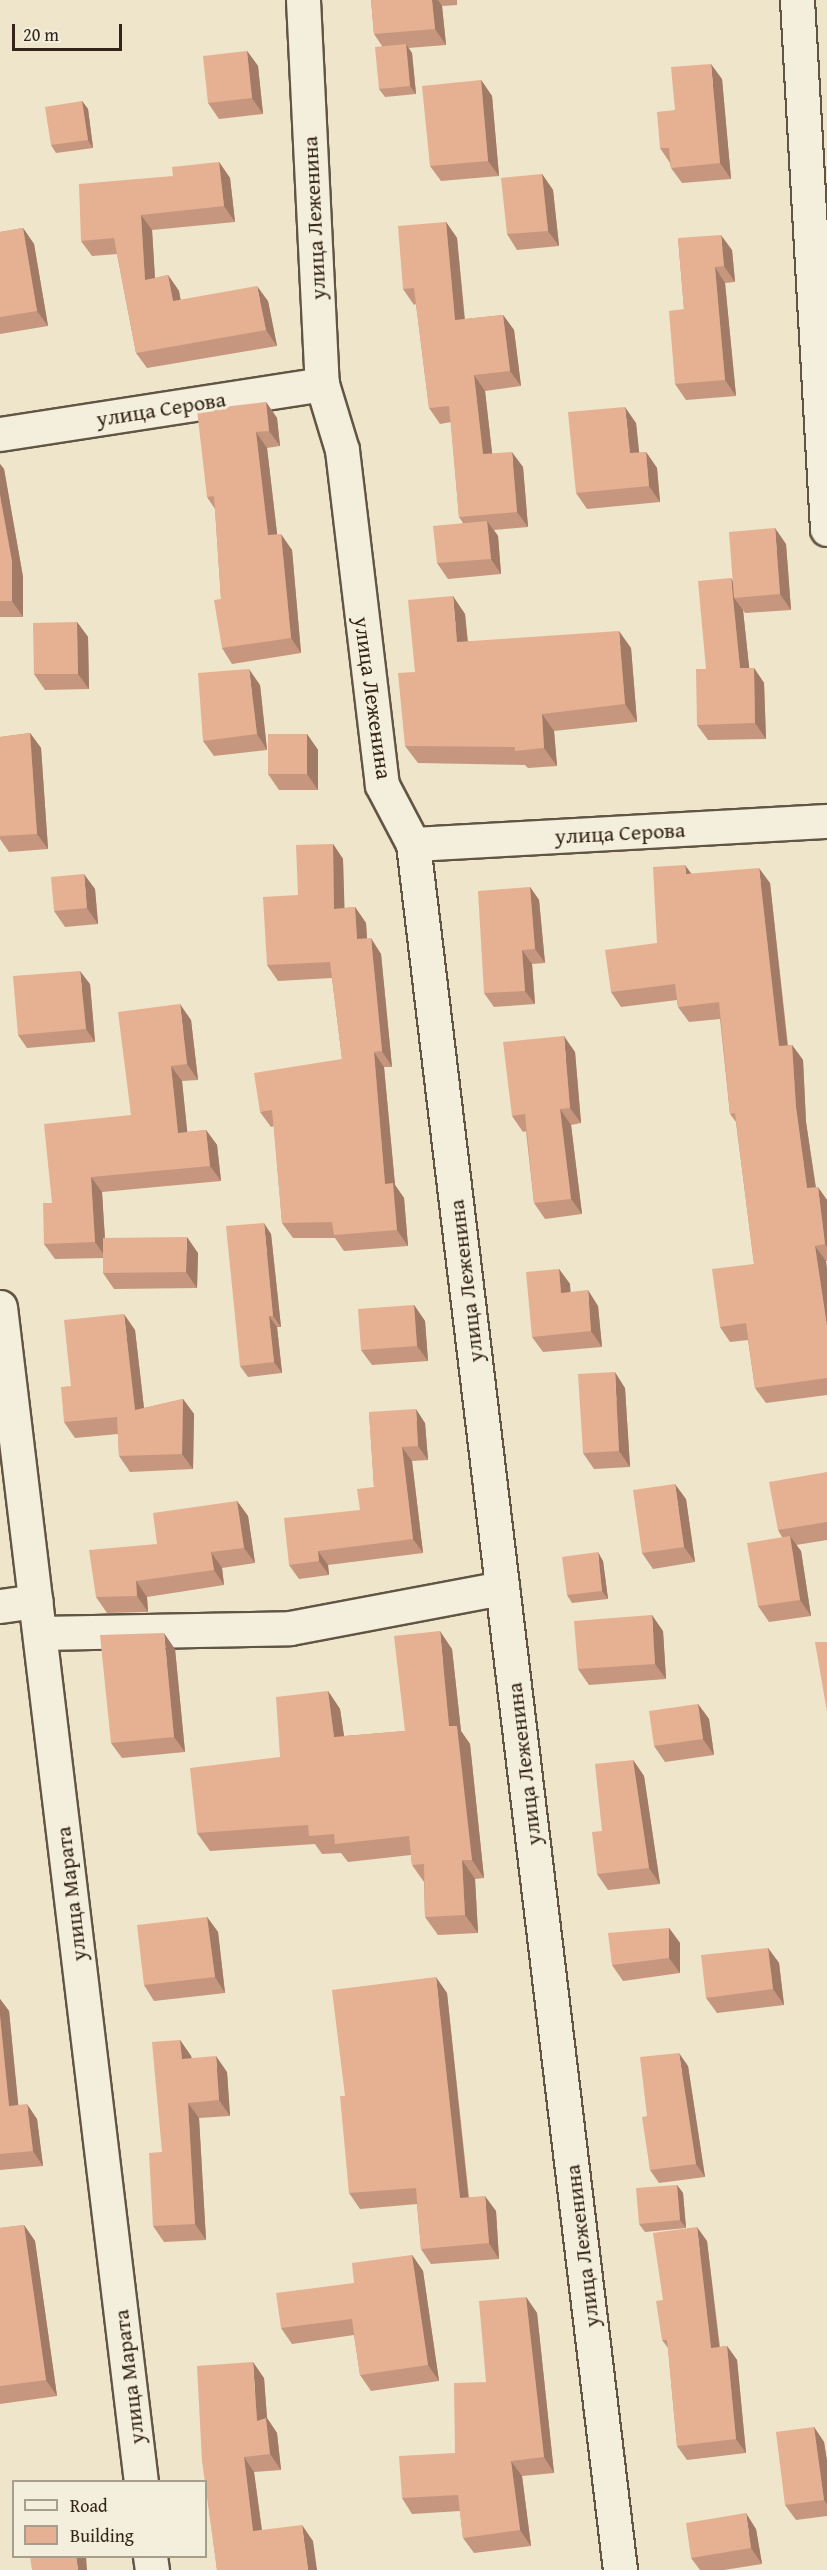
<!DOCTYPE html>
<html>
<head>
<meta charset="utf-8">
<style>
  body { margin:0 }
  #map { position:relative; width:827px; height:2570px; overflow:hidden; background:#eee5ca; font-family:"Gentium Book Plus",serif }
  div>[style] { position:absolute }
  [style*='--x'] { left:calc(var(--x)*1px); top:calc(var(--y)*1px); width:calc(var(--w)*1px); rotate:calc(var(--a)*1deg) }
  .roads { filter:drop-shadow(2px 0 #625544) drop-shadow(-2px 0 #625544) drop-shadow(0 2px #625544) drop-shadow(0 -2px #625544) }
  .street>* { height:33px; margin:-16.5px; padding:0 16.5px; transform-origin:16.5px; border-radius:16.5px; background:#f4eedd }
  .wall>* { inset:0; background:#c6977e }
  .shaded-wall>* { inset:0; background:#a17b66 }
  .building>* { inset:0; background:#e6b092 }
  span { translate:-50% -50%; white-space:nowrap; text-align:center; line-height:1.15; -webkit-text-stroke:6px #f4eedd; paint-order:stroke }
  .street-label { font-size:22px; color:#342518 }
  .legend { position:absolute; left:12px; top:2480px; width:195px; height:78px; box-sizing:border-box; background:#f4eedd; border:2px solid #a79e8e; margin:0; padding:8px 10px; list-style:none; font-size:18px; color:#342518 }
  .legend li { display:flex; align-items:center; gap:12px; height:30px }
  .legend b { width:30px; border:2px solid #a79e8e }
  .scale { position:absolute; left:12px; top:24px; width:110px; height:27px; box-sizing:border-box; border:3px solid #342518; border-top:0; padding-left:8px; font-size:18px; line-height:21px; white-space:nowrap; color:#342518; -webkit-text-stroke:4px #f4eedd; paint-order:stroke }
</style>
</head>
<body>
<div id="map">
  <div class="roads">
    <div class="street">
      <div style="--x:303;--y:0;--w:384;--a:87.2"></div>
      <div style="--x:322;--y:384;--w:69;--a:73.1"></div>
      <div style="--x:342;--y:450;--w:337;--a:83.2"></div>
      <div style="--x:382;--y:785;--w:67;--a:62.3"></div>
      <div style="--x:413;--y:844;--w:1738;--a:83.16"></div>
      <div style="--x:797;--y:0;--w:530;--a:86.75"></div>
      <div style="--x:0;--y:434;--w:326;--a:-8.8"></div>
      <div style="--x:413;--y:844;--w:415;--a:-3.2"></div>
      <div style="--x:0;--y:1307;--w:1183;--a:83.16"></div>
      <div style="--x:0;--y:1606;--w:36;--a:-8"></div>
      <div style="--x:40;--y:1633;--w:250;--a:-1.1"></div>
      <div style="--x:290;--y:1628;--w:216;--a:-10.7"></div>
      <div style="--x:150;--y:2556;--w:14;--a:82"></div>
    </div>
  </div>
  <div class="wall">
    <div style="clip-path:polygon(371px 0,457px 0,457px 5px,442px 6px,446px 45px,408px 48px,412px 53px,416px 94px,385px 97px,379px 89px,382px 46px,374px 34px)"></div>
    <div style="clip-path:polygon(247px 51px,258px 66px,263px 114px,219px 119px,208px 103px)"></div>
    <div style="clip-path:polygon(722px 79px,731px 179px,682px 183px,671px 168px,670px 163px,660px 148px,675px 110px)"></div>
    <div style="clip-path:polygon(481px 80px,492px 96px,499px 176px,441px 181px,430px 166px)"></div>
    <div style="clip-path:polygon(82px 101px,88px 109px,93px 148px,56px 153px,51px 145px)"></div>
    <div style="clip-path:polygon(219px 162px,230px 178px,235px 222px,152px 230px,155px 278px,168px 275px,179px 291px,180px 300px,268px 301px,277px 346px,147px 368px,136px 353px,117px 254px,92px 256px,81px 241px)"></div>
    <div style="clip-path:polygon(542px 174px,553px 190px,559px 246px,517px 250px,507px 234px)"></div>
    <div style="clip-path:polygon(446px 222px,457px 238px,465px 319px,503px 315px,514px 330px,521px 386px,485px 391px,492px 453px,523px 467px,528px 527px,494px 530px,498px 536px,501px 574px,448px 579px,437px 563px,463px 523px,459px 517px,451px 422px,440px 424px,429px 408px,416px 304px,414px 305px,403px 289px)"></div>
    <div style="clip-path:polygon(23px 228px,34px 244px,48px 326px,0 334px,0 232px)"></div>
    <div style="clip-path:polygon(678px 238px,732px 250px,735px 282px,725px 283px,736px 396px,686px 400px,675px 384px,684px 309px)"></div>
    <div style="clip-path:polygon(266px 402px,277px 418px,280px 446px,267px 448px,277px 534px,292px 550px,301px 653px,232px 664px,222px 648px,221px 599px,215px 509px,207px 497px)"></div>
    <div style="clip-path:polygon(636px 423px,639px 453px,646px 452px,657px 468px,660px 502px,587px 509px,576px 493px)"></div>
    <div style="clip-path:polygon(0 464px,4px 469px,23px 577px,23px 617px,0 617px)"></div>
    <div style="clip-path:polygon(786px 544px,791px 610px,745px 613px,743px 610px,749px 668px,754px 668px,764px 683px,766px 739px,708px 740px,697px 725px,706px 669px,733px 582px)"></div>
    <div style="clip-path:polygon(465px 614px,468px 641px,631px 648px,637px 722px,554px 731px,557px 766px,528px 768px,525px 765px,418px 763px,405px 746px,415px 672px)"></div>
    <div style="clip-path:polygon(77px 622px,88px 637px,89px 689px,45px 690px,34px 674px)"></div>
    <div style="clip-path:polygon(260px 685px,267px 750px,214px 756px,203px 741px)"></div>
    <div style="clip-path:polygon(30px 733px,41px 748px,48px 849px,9px 852px,0 839px,0 737px)"></div>
    <div style="clip-path:polygon(307px 734px,318px 750px,318px 790px,279px 790px,268px 774px)"></div>
    <div style="clip-path:polygon(333px 844px,343px 859px,344px 908px,355px 907px,366px 923px,367px 939px,381px 954px,392px 1067px,384px 1067px,395px 1185px,404px 1198px,408px 1246px,344px 1251px,335px 1238px,293px 1238px,282px 1223px,274px 1126px,271px 1127px,260px 1112px,342px 1059px,332px 978px,278px 981px,267px 965px,298px 895px)"></div>
    <div style="clip-path:polygon(691px 874px,770px 883px,788px 1045px,792px 1045px,803px 1060px,806px 1122px,816px 1187px,827px 1200px,827px 1261px,826px 1261px,827px 1270px,827px 1395px,766px 1403px,755px 1388px,748px 1340px,730px 1342px,720px 1327px,754px 1264px,736px 1122px,730px 1114px,720px 1019px,689px 1022px,678px 1007px,677px 1000px,621px 1007px,611px 992px,657px 943px)"></div>
    <div style="clip-path:polygon(530px 887px,539px 900px,545px 963px,532px 964px,535px 1004px,494px 1007px,484px 993px)"></div>
    <div style="clip-path:polygon(95px 889px,98px 924px,65px 927px,54px 911px)"></div>
    <div style="clip-path:polygon(90px 984px,95px 1042px,27px 1048px,18px 1035px)"></div>
    <div style="clip-path:polygon(191px 1020px,198px 1080px,182px 1081px,187px 1132px,206px 1130px,217px 1145px,221px 1181px,102px 1192px,105px 1238px,198px 1253px,197px 1288px,114px 1289px,103px 1273px,103px 1258px,55px 1259px,44px 1244px,52px 1203px,131px 1115px)"></div>
    <div style="clip-path:polygon(575px 1052px,581px 1123px,571px 1125px,582px 1214px,545px 1219px,534px 1203px,526px 1131px,523px 1132px,512px 1116px)"></div>
    <div style="clip-path:polygon(271px 1234px,281px 1327px,277px 1327px,282px 1373px,248px 1377px,240px 1366px)"></div>
    <div style="clip-path:polygon(559px 1269px,570px 1284px,570px 1292px,598px 1306px,602px 1347px,543px 1352px,532px 1337px)"></div>
    <div style="clip-path:polygon(414px 1305px,425px 1321px,428px 1361px,372px 1365px,361px 1350px)"></div>
    <div style="clip-path:polygon(135px 1330px,144px 1408px,183px 1399px,194px 1414px,193px 1469px,130px 1472px,119px 1456px,118px 1434px,75px 1438px,64px 1422px,71px 1386px)"></div>
    <div style="clip-path:polygon(625px 1388px,630px 1467px,594px 1469px,583px 1453px)"></div>
    <div style="clip-path:polygon(369px 1412px,425px 1423px,428px 1460px,412px 1461px,423px 1553px,328px 1565px,329px 1575px,299px 1579px,289px 1565px,360px 1510px,374px 1487px)"></div>
    <div style="clip-path:polygon(827px 1472px,827px 1540px,796px 1545px,801px 1551px,811px 1616px,769px 1622px,758px 1606px,782px 1537px,778px 1530px)"></div>
    <div style="clip-path:polygon(686px 1499px,695px 1562px,653px 1569px,642px 1553px)"></div>
    <div style="clip-path:polygon(237px 1501px,248px 1516px,255px 1563px,222px 1568px,224px 1585px,147px 1597px,148px 1612px,107px 1613px,96px 1597px,157px 1544px)"></div>
    <div style="clip-path:polygon(603px 1561px,608px 1599px,572px 1603px,567px 1595px)"></div>
    <div style="clip-path:polygon(663px 1631px,666px 1679px,589px 1685px,578px 1669px)"></div>
    <div style="clip-path:polygon(175px 1649px,185px 1752px,122px 1758px,111px 1743px)"></div>
    <div style="clip-path:polygon(452px 1649px,461px 1731px,470px 1744px,484px 1878px,475px 1879px,478px 1933px,438px 1935px,425px 1917px,424px 1882px,412px 1865px,411px 1855px,348px 1862px,341px 1853px,322px 1854px,315px 1844px,210px 1851px,197px 1833px,280px 1757px,328px 1691px,340px 1709px,344px 1736px,405px 1731px)"></div>
    <div style="clip-path:polygon(698px 1704px,709px 1719px,714px 1755px,665px 1762px,654px 1746px)"></div>
    <div style="clip-path:polygon(633px 1760px,644px 1776px,660px 1884px,608px 1890px,597px 1874px,602px 1831px)"></div>
    <div style="clip-path:polygon(207px 1917px,218px 1932px,225px 1993px,154px 2001px,144px 1985px)"></div>
    <div style="clip-path:polygon(669px 1928px,680px 1943px,680px 1973px,623px 1981px,612px 1965px)"></div>
    <div style="clip-path:polygon(768px 1948px,779px 1963px,784px 2005px,717px 2013px,706px 1998px)"></div>
    <div style="clip-path:polygon(447px 1993px,469px 2197px,496px 2211px,499px 2259px,431px 2264px,421px 2249px,417px 2204px,360px 2209px,349px 2193px,345px 2096px)"></div>
    <div style="clip-path:polygon(0 1999px,9px 2011px,18px 2105px,37px 2119px,43px 2166px,0 2170px)"></div>
    <div style="clip-path:polygon(180px 2040px,191px 2056px,192px 2058px,227px 2072px,230px 2116px,199px 2118px,206px 2240px,164px 2242px,153px 2226px,162px 2152px)"></div>
    <div style="clip-path:polygon(688px 2066px,705px 2177px,659px 2183px,650px 2170px,647px 2116px)"></div>
    <div style="clip-path:polygon(677px 2185px,683px 2193px,686px 2228px,645px 2232px,639px 2224px)"></div>
    <div style="clip-path:polygon(24px 2225px,35px 2241px,57px 2396px,0 2404px,0 2228px)"></div>
    <div style="clip-path:polygon(707px 2241px,720px 2347px,727px 2346px,737px 2360px,746px 2453px,687px 2460px,677px 2446px,668px 2348px,662px 2340px,663px 2300px)"></div>
    <div style="clip-path:polygon(412px 2255px,423px 2271px,439px 2381px,371px 2391px,360px 2375px,354px 2335px,292px 2344px,281px 2328px,354px 2283px)"></div>
    <div style="clip-path:polygon(526px 2297px,537px 2313px,554px 2473px,522px 2476px,531px 2546px,474px 2553px,463px 2538px,460px 2511px,412px 2514px,402px 2498px,455px 2453px,486px 2382px)"></div>
    <div style="clip-path:polygon(264px 2378px,267px 2418px,277px 2433px,281px 2470px,254px 2472px,262px 2530px,313px 2541px,217px 2570px,206px 2484px)"></div>
    <div style="clip-path:polygon(814px 2427px,824px 2442px,827px 2461px,827px 2516px,796px 2520px,785px 2505px)"></div>
    <div style="clip-path:polygon(756px 2529px,762px 2564px,724px 2570px,700px 2570px,691px 2558px)"></div>
  </div>
  <div class="shaded-wall">
    <div style="clip-path:polygon(432px 0,438px 0,442px 6px,446px 45px,435px 29px)"></div>
    <div style="clip-path:polygon(406px 44px,412px 53px,416px 94px,410px 86px)"></div>
    <div style="clip-path:polygon(247px 51px,258px 66px,263px 114px,252px 98px)"></div>
    <div style="clip-path:polygon(711px 64px,722px 79px,731px 179px,720px 163px)"></div>
    <div style="clip-path:polygon(481px 80px,492px 96px,499px 176px,488px 161px)"></div>
    <div style="clip-path:polygon(82px 101px,88px 109px,93px 148px,88px 140px)"></div>
    <div style="clip-path:polygon(219px 162px,230px 178px,235px 222px,224px 206px)"></div>
    <div style="clip-path:polygon(542px 174px,553px 190px,559px 246px,548px 231px)"></div>
    <div style="clip-path:polygon(141px 215px,152px 230px,156px 295px,145px 280px)"></div>
    <div style="clip-path:polygon(446px 222px,457px 238px,466px 336px,455px 320px)"></div>
    <div style="clip-path:polygon(23px 228px,34px 244px,48px 326px,37px 311px)"></div>
    <div style="clip-path:polygon(721px 235px,732px 250px,735px 282px,724px 266px)"></div>
    <div style="clip-path:polygon(715px 267px,725px 283px,736px 396px,725px 380px)"></div>
    <div style="clip-path:polygon(168px 275px,179px 291px,184px 317px,173px 301px)"></div>
    <div style="clip-path:polygon(257px 286px,268px 301px,277px 346px,266px 330px)"></div>
    <div style="clip-path:polygon(503px 315px,514px 330px,521px 386px,510px 371px)"></div>
    <div style="clip-path:polygon(474px 375px,485px 391px,494px 470px,483px 454px)"></div>
    <div style="clip-path:polygon(266px 402px,277px 418px,280px 446px,269px 431px)"></div>
    <div style="clip-path:polygon(625px 407px,636px 423px,641px 469px,630px 453px)"></div>
    <div style="clip-path:polygon(256px 432px,267px 448px,279px 550px,268px 535px)"></div>
    <div style="clip-path:polygon(512px 452px,523px 467px,528px 527px,517px 512px)"></div>
    <div style="clip-path:polygon(646px 452px,657px 468px,660px 502px,649px 486px)"></div>
    <div style="clip-path:polygon(0 464px,4px 469px,23px 577px,23px 617px,12px 601px,0 495px)"></div>
    <div style="clip-path:polygon(487px 521px,498px 536px,501px 574px,491px 559px)"></div>
    <div style="clip-path:polygon(775px 528px,786px 544px,791px 610px,780px 594px)"></div>
    <div style="clip-path:polygon(281px 534px,292px 550px,301px 653px,291px 638px)"></div>
    <div style="clip-path:polygon(731px 578px,741px 594px,734px 598px,743px 610px,751px 684px,740px 668px)"></div>
    <div style="clip-path:polygon(453px 596px,465px 614px,469px 659px,457px 642px)"></div>
    <div style="clip-path:polygon(77px 622px,88px 637px,89px 689px,78px 674px)"></div>
    <div style="clip-path:polygon(619px 631px,631px 648px,637px 722px,625px 704px)"></div>
    <div style="clip-path:polygon(754px 668px,764px 683px,766px 739px,755px 723px)"></div>
    <div style="clip-path:polygon(249px 669px,260px 685px,267px 750px,257px 734px)"></div>
    <div style="clip-path:polygon(542px 714px,554px 731px,557px 766px,544px 748px)"></div>
    <div style="clip-path:polygon(30px 733px,41px 748px,48px 849px,37px 834px)"></div>
    <div style="clip-path:polygon(307px 734px,318px 750px,318px 790px,307px 774px)"></div>
    <div style="clip-path:polygon(333px 844px,343px 859px,345px 924px,334px 909px)"></div>
    <div style="clip-path:polygon(685px 865px,696px 880px,686px 874px)"></div>
    <div style="clip-path:polygon(759px 868px,770px 883px,789px 1061px,779px 1046px)"></div>
    <div style="clip-path:polygon(84px 874px,95px 889px,98px 924px,87px 908px)"></div>
    <div style="clip-path:polygon(530px 887px,539px 900px,545px 963px,535px 949px)"></div>
    <div style="clip-path:polygon(355px 907px,366px 923px,368px 955px,357px 939px)"></div>
    <div style="clip-path:polygon(371px 938px,381px 954px,392px 1067px,382px 1051px)"></div>
    <div style="clip-path:polygon(522px 950px,532px 964px,535px 1004px,525px 991px)"></div>
    <div style="clip-path:polygon(80px 971px,90px 984px,95px 1042px,86px 1029px)"></div>
    <div style="clip-path:polygon(180px 1004px,191px 1020px,198px 1080px,187px 1064px)"></div>
    <div style="clip-path:polygon(564px 1036px,575px 1052px,581px 1123px,570px 1108px)"></div>
    <div style="clip-path:polygon(792px 1045px,803px 1060px,806px 1122px,818px 1204px,807px 1188px,796px 1107px)"></div>
    <div style="clip-path:polygon(374px 1052px,384px 1067px,395px 1185px,404px 1198px,408px 1246px,397px 1230px,385px 1184px)"></div>
    <div style="clip-path:polygon(171px 1066px,182px 1081px,189px 1148px,178px 1133px)"></div>
    <div style="clip-path:polygon(560px 1109px,571px 1125px,582px 1214px,571px 1199px)"></div>
    <div style="clip-path:polygon(206px 1130px,217px 1145px,221px 1181px,210px 1166px)"></div>
    <div style="clip-path:polygon(91px 1177px,102px 1192px,106px 1258px,95px 1242px)"></div>
    <div style="clip-path:polygon(818px 1187px,827px 1200px,827px 1247px,825px 1244px)"></div>
    <div style="clip-path:polygon(264px 1223px,271px 1234px,281px 1327px,273px 1316px)"></div>
    <div style="clip-path:polygon(187px 1237px,198px 1253px,197px 1288px,186px 1272px)"></div>
    <div style="clip-path:polygon(815px 1246px,826px 1261px,827px 1270px,827px 1326px)"></div>
    <div style="clip-path:polygon(559px 1269px,570px 1284px,572px 1308px,561px 1293px)"></div>
    <div style="clip-path:polygon(588px 1290px,598px 1306px,602px 1347px,591px 1331px)"></div>
    <div style="clip-path:polygon(414px 1305px,425px 1321px,428px 1361px,417px 1346px)"></div>
    <div style="clip-path:polygon(124px 1314px,135px 1330px,146px 1426px,135px 1410px)"></div>
    <div style="clip-path:polygon(269px 1316px,277px 1327px,282px 1373px,274px 1362px)"></div>
    <div style="clip-path:polygon(615px 1372px,625px 1388px,630px 1467px,619px 1451px)"></div>
    <div style="clip-path:polygon(183px 1399px,194px 1414px,193px 1469px,182px 1454px)"></div>
    <div style="clip-path:polygon(416px 1409px,425px 1423px,428px 1460px,418px 1446px)"></div>
    <div style="clip-path:polygon(402px 1447px,412px 1461px,423px 1553px,413px 1539px)"></div>
    <div style="clip-path:polygon(675px 1484px,686px 1499px,695px 1562px,684px 1547px)"></div>
    <div style="clip-path:polygon(237px 1501px,248px 1516px,255px 1563px,244px 1548px)"></div>
    <div style="clip-path:polygon(790px 1536px,801px 1551px,811px 1616px,800px 1600px)"></div>
    <div style="clip-path:polygon(318px 1551px,328px 1565px,329px 1575px,319px 1561px)"></div>
    <div style="clip-path:polygon(211px 1552px,222px 1568px,224px 1585px,214px 1570px)"></div>
    <div style="clip-path:polygon(598px 1552px,603px 1561px,608px 1599px,602px 1591px)"></div>
    <div style="clip-path:polygon(136px 1581px,147px 1597px,148px 1612px,137px 1596px)"></div>
    <div style="clip-path:polygon(652px 1615px,663px 1631px,666px 1679px,655px 1664px)"></div>
    <div style="clip-path:polygon(440px 1631px,452px 1649px,461px 1731px,470px 1744px,484px 1878px,472px 1860px,449px 1726px)"></div>
    <div style="clip-path:polygon(164px 1633px,175px 1649px,185px 1752px,174px 1737px)"></div>
    <div style="clip-path:polygon(328px 1691px,340px 1709px,347px 1756px,334px 1737px)"></div>
    <div style="clip-path:polygon(698px 1704px,709px 1719px,714px 1755px,703px 1739px)"></div>
    <div style="clip-path:polygon(633px 1760px,644px 1776px,660px 1884px,649px 1868px)"></div>
    <div style="clip-path:polygon(462px 1860px,475px 1879px,478px 1933px,465px 1915px)"></div>
    <div style="clip-path:polygon(207px 1917px,218px 1932px,225px 1993px,215px 1977px)"></div>
    <div style="clip-path:polygon(669px 1928px,680px 1943px,680px 1973px,669px 1958px)"></div>
    <div style="clip-path:polygon(768px 1948px,779px 1963px,784px 2005px,773px 1989px)"></div>
    <div style="clip-path:polygon(436px 1977px,447px 1993px,470px 2214px,460px 2198px)"></div>
    <div style="clip-path:polygon(0 1999px,9px 2011px,20px 2122px,9px 2106px,0 2016px)"></div>
    <div style="clip-path:polygon(180px 2040px,191px 2056px,193px 2074px,182px 2059px)"></div>
    <div style="clip-path:polygon(679px 2053px,688px 2066px,705px 2177px,696px 2164px)"></div>
    <div style="clip-path:polygon(216px 2056px,227px 2072px,230px 2116px,219px 2100px)"></div>
    <div style="clip-path:polygon(188px 2103px,199px 2118px,206px 2240px,195px 2224px)"></div>
    <div style="clip-path:polygon(27px 2104px,37px 2119px,43px 2166px,33px 2151px)"></div>
    <div style="clip-path:polygon(677px 2185px,683px 2193px,686px 2228px,680px 2220px)"></div>
    <div style="clip-path:polygon(485px 2196px,496px 2211px,499px 2259px,489px 2243px)"></div>
    <div style="clip-path:polygon(24px 2225px,35px 2241px,57px 2396px,46px 2380px)"></div>
    <div style="clip-path:polygon(697px 2227px,707px 2241px,721px 2362px,711px 2348px)"></div>
    <div style="clip-path:polygon(412px 2255px,423px 2271px,439px 2381px,428px 2365px)"></div>
    <div style="clip-path:polygon(526px 2297px,537px 2313px,554px 2473px,544px 2457px)"></div>
    <div style="clip-path:polygon(727px 2346px,737px 2360px,746px 2453px,736px 2439px)"></div>
    <div style="clip-path:polygon(253px 2362px,264px 2378px,267px 2418px,277px 2433px,281px 2470px,270px 2454px,257px 2421px)"></div>
    <div style="clip-path:polygon(814px 2427px,824px 2442px,827px 2461px,827px 2504px,824px 2500px)"></div>
    <div style="clip-path:polygon(244px 2457px,254px 2472px,264px 2547px,253px 2531px)"></div>
    <div style="clip-path:polygon(511px 2461px,522px 2476px,531px 2546px,520px 2530px)"></div>
    <div style="clip-path:polygon(746px 2513px,756px 2529px,762px 2564px,751px 2548px)"></div>
    <div style="clip-path:polygon(302px 2525px,313px 2541px,317px 2570px,308px 2570px)"></div>
    <div style="clip-path:polygon(76px 2556px,86px 2556px,87px 2570px,78px 2570px)"></div>
  </div>
  <div class="building">
    <div style="clip-path:polygon(371px 0,432px 0,435px 29px,374px 34px)"></div>
    <div style="clip-path:polygon(406px 44px,410px 86px,379px 89px,375px 47px)"></div>
    <div style="clip-path:polygon(247px 51px,252px 98px,208px 103px,203px 56px)"></div>
    <div style="clip-path:polygon(711px 64px,720px 163px,671px 168px,669px 148px,660px 148px,657px 112px,675px 110px,671px 67px)"></div>
    <div style="clip-path:polygon(481px 80px,488px 161px,430px 166px,422px 86px)"></div>
    <div style="clip-path:polygon(82px 101px,88px 140px,51px 145px,45px 107px)"></div>
    <div style="clip-path:polygon(219px 162px,224px 206px,141px 215px,145px 280px,168px 275px,173px 301px,257px 286px,266px 330px,136px 353px,114px 238px,81px 241px,79px 184px,173px 176px,172px 167px)"></div>
    <div style="clip-path:polygon(542px 174px,548px 231px,507px 234px,501px 178px)"></div>
    <div style="clip-path:polygon(446px 222px,455px 320px,503px 315px,510px 371px,474px 375px,483px 454px,512px 452px,517px 512px,459px 517px,449px 406px,429px 408px,414px 288px,403px 289px,398px 226px)"></div>
    <div style="clip-path:polygon(23px 228px,37px 311px,0 317px,0 232px)"></div>
    <div style="clip-path:polygon(721px 235px,724px 266px,715px 267px,725px 380px,675px 384px,669px 311px,684px 309px,678px 238px)"></div>
    <div style="clip-path:polygon(266px 402px,269px 431px,256px 432px,268px 535px,281px 534px,291px 638px,222px 648px,214px 600px,221px 599px,214px 496px,207px 497px,197px 410px)"></div>
    <div style="clip-path:polygon(625px 407px,630px 453px,646px 452px,649px 486px,576px 493px,568px 412px)"></div>
    <div style="clip-path:polygon(0 495px,12px 561px,12px 601px,0 601px)"></div>
    <div style="clip-path:polygon(487px 521px,491px 559px,437px 563px,433px 526px)"></div>
    <div style="clip-path:polygon(775px 528px,780px 594px,734px 598px,729px 532px)"></div>
    <div style="clip-path:polygon(731px 578px,740px 668px,754px 668px,755px 723px,697px 725px,696px 669px,706px 669px,698px 581px)"></div>
    <div style="clip-path:polygon(453px 596px,457px 642px,619px 631px,625px 704px,542px 714px,544px 748px,515px 751px,515px 747px,405px 746px,398px 673px,415px 672px,408px 600px)"></div>
    <div style="clip-path:polygon(77px 622px,78px 674px,34px 674px,33px 623px)"></div>
    <div style="clip-path:polygon(249px 669px,257px 734px,203px 741px,198px 673px)"></div>
    <div style="clip-path:polygon(30px 733px,37px 834px,0 836px,0 737px)"></div>
    <div style="clip-path:polygon(268px 734px,307px 734px,307px 774px,268px 774px)"></div>
    <div style="clip-path:polygon(333px 844px,334px 909px,355px 907px,357px 939px,371px 938px,382px 1051px,374px 1052px,385px 1184px,393px 1183px,397px 1230px,334px 1235px,332px 1222px,282px 1223px,272px 1110px,260px 1112px,254px 1073px,342px 1059px,330px 962px,267px 965px,263px 897px,298px 895px,296px 845px)"></div>
    <div style="clip-path:polygon(685px 865px,686px 874px,759px 868px,779px 1046px,792px 1045px,796px 1107px,807px 1188px,818px 1187px,825px 1244px,815px 1246px,827px 1326px,827px 1378px,755px 1388px,746px 1323px,720px 1327px,712px 1269px,754px 1264px,735px 1113px,730px 1114px,719px 1002px,678px 1007px,675px 984px,611px 992px,605px 950px,657px 943px,653px 867px)"></div>
    <div style="clip-path:polygon(84px 874px,87px 908px,54px 911px,51px 877px)"></div>
    <div style="clip-path:polygon(530px 887px,535px 949px,522px 950px,525px 991px,484px 993px,478px 891px)"></div>
    <div style="clip-path:polygon(80px 971px,86px 1029px,18px 1035px,13px 976px)"></div>
    <div style="clip-path:polygon(180px 1004px,187px 1064px,171px 1066px,178px 1133px,206px 1130px,210px 1166px,91px 1177px,95px 1242px,44px 1244px,43px 1203px,52px 1203px,44px 1124px,131px 1115px,118px 1012px)"></div>
    <div style="clip-path:polygon(564px 1036px,570px 1108px,560px 1109px,571px 1199px,534px 1203px,525px 1114px,512px 1116px,503px 1042px)"></div>
    <div style="clip-path:polygon(264px 1223px,273px 1316px,269px 1316px,274px 1362px,240px 1366px,226px 1226px)"></div>
    <div style="clip-path:polygon(187px 1237px,186px 1272px,103px 1273px,103px 1238px)"></div>
    <div style="clip-path:polygon(559px 1269px,561px 1293px,588px 1290px,591px 1331px,532px 1337px,526px 1272px)"></div>
    <div style="clip-path:polygon(414px 1305px,417px 1346px,361px 1350px,358px 1309px)"></div>
    <div style="clip-path:polygon(124px 1314px,135px 1410px,183px 1399px,182px 1454px,119px 1456px,117px 1417px,64px 1422px,61px 1387px,71px 1386px,64px 1320px)"></div>
    <div style="clip-path:polygon(615px 1372px,619px 1451px,583px 1453px,578px 1374px)"></div>
    <div style="clip-path:polygon(416px 1409px,418px 1446px,402px 1447px,413px 1539px,318px 1551px,319px 1561px,289px 1565px,284px 1518px,360px 1510px,357px 1489px,374px 1487px,369px 1412px)"></div>
    <div style="clip-path:polygon(827px 1472px,827px 1522px,778px 1530px,769px 1482px)"></div>
    <div style="clip-path:polygon(675px 1484px,684px 1547px,642px 1553px,633px 1490px)"></div>
    <div style="clip-path:polygon(237px 1501px,244px 1548px,211px 1552px,214px 1570px,136px 1581px,137px 1596px,96px 1597px,89px 1550px,157px 1544px,153px 1513px)"></div>
    <div style="clip-path:polygon(790px 1536px,800px 1600px,758px 1606px,747px 1543px)"></div>
    <div style="clip-path:polygon(598px 1552px,602px 1591px,567px 1595px,562px 1557px)"></div>
    <div style="clip-path:polygon(652px 1615px,655px 1664px,578px 1669px,574px 1621px)"></div>
    <div style="clip-path:polygon(440px 1631px,449px 1726px,457px 1726px,472px 1860px,462px 1860px,465px 1915px,425px 1917px,424px 1864px,412px 1865px,409px 1836px,335px 1844px,334px 1834px,309px 1836px,308px 1825px,197px 1833px,190px 1768px,280px 1757px,276px 1697px,328px 1691px,334px 1737px,405px 1731px,394px 1636px)"></div>
    <div style="clip-path:polygon(164px 1633px,174px 1737px,111px 1743px,100px 1635px)"></div>
    <div style="clip-path:polygon(815px 1642px,827px 1642px,827px 1712px)"></div>
    <div style="clip-path:polygon(698px 1704px,703px 1739px,654px 1746px,649px 1711px)"></div>
    <div style="clip-path:polygon(633px 1760px,649px 1868px,597px 1874px,592px 1832px,602px 1831px,595px 1764px)"></div>
    <div style="clip-path:polygon(207px 1917px,215px 1977px,144px 1985px,137px 1925px)"></div>
    <div style="clip-path:polygon(669px 1928px,669px 1958px,612px 1965px,608px 1933px)"></div>
    <div style="clip-path:polygon(768px 1948px,773px 1989px,706px 1998px,701px 1955px)"></div>
    <div style="clip-path:polygon(436px 1977px,460px 2198px,485px 2196px,489px 2243px,421px 2249px,416px 2188px,349px 2193px,340px 2096px,345px 2096px,332px 1990px)"></div>
    <div style="clip-path:polygon(0 2016px,9px 2106px,27px 2104px,33px 2151px,0 2154px)"></div>
    <div style="clip-path:polygon(180px 2040px,182px 2059px,216px 2056px,219px 2100px,188px 2103px,195px 2224px,153px 2226px,149px 2153px,162px 2152px,152px 2042px)"></div>
    <div style="clip-path:polygon(679px 2053px,696px 2164px,650px 2170px,642px 2117px,647px 2116px,640px 2057px)"></div>
    <div style="clip-path:polygon(677px 2185px,680px 2220px,639px 2224px,636px 2188px)"></div>
    <div style="clip-path:polygon(24px 2225px,46px 2380px,0 2386px,0 2228px)"></div>
    <div style="clip-path:polygon(697px 2227px,711px 2348px,727px 2346px,736px 2439px,677px 2446px,667px 2340px,662px 2340px,656px 2301px,663px 2300px,653px 2233px)"></div>
    <div style="clip-path:polygon(412px 2255px,428px 2365px,360px 2375px,352px 2319px,281px 2328px,276px 2293px,354px 2283px,352px 2263px)"></div>
    <div style="clip-path:polygon(526px 2297px,544px 2457px,511px 2461px,520px 2530px,463px 2538px,458px 2495px,402px 2498px,399px 2456px,455px 2453px,454px 2383px,486px 2382px,479px 2301px)"></div>
    <div style="clip-path:polygon(253px 2362px,257px 2421px,266px 2418px,270px 2454px,244px 2457px,253px 2531px,302px 2525px,308px 2570px,217px 2570px,202px 2461px,197px 2366px)"></div>
    <div style="clip-path:polygon(814px 2427px,824px 2500px,785px 2505px,776px 2432px)"></div>
    <div style="clip-path:polygon(746px 2513px,751px 2548px,691px 2558px,686px 2523px)"></div>
    <div style="clip-path:polygon(30px 2556px,76px 2556px,78px 2570px,32px 2570px)"></div>
  </div>
  <div class="street-label">
    <span style="left:314px;top:218px;rotate:-93deg">улица Леженина</span>
    <span style="left:161px;top:409px;rotate:-9deg">улица Серова</span>
    <span style="left:373px;top:698px;rotate:82deg">улица Леженина</span>
    <span style="left:620px;top:833px;rotate:-3deg">улица Серова</span>
    <span style="left:466px;top:1281px;rotate:-97deg">улица Леженина</span>
    <span style="left:524px;top:1764px;rotate:-97deg">улица Леженина</span>
    <span style="left:71px;top:1894px;rotate:-97deg">улица Марата</span>
    <span style="left:582px;top:2246px;rotate:-97deg">улица Леженина</span>
    <span style="left:129px;top:2377px;rotate:-97deg">улица Марата</span>
  </div>
  <ul class="legend">
  <li><b style="height:8px;background:#f4eedd"></b>Road</li>
  <li><b style="height:16px;background:#e6b092"></b>Building</li>
  </ul>
  <div class="scale">20 m</div>
</div>
</body>
</html>
